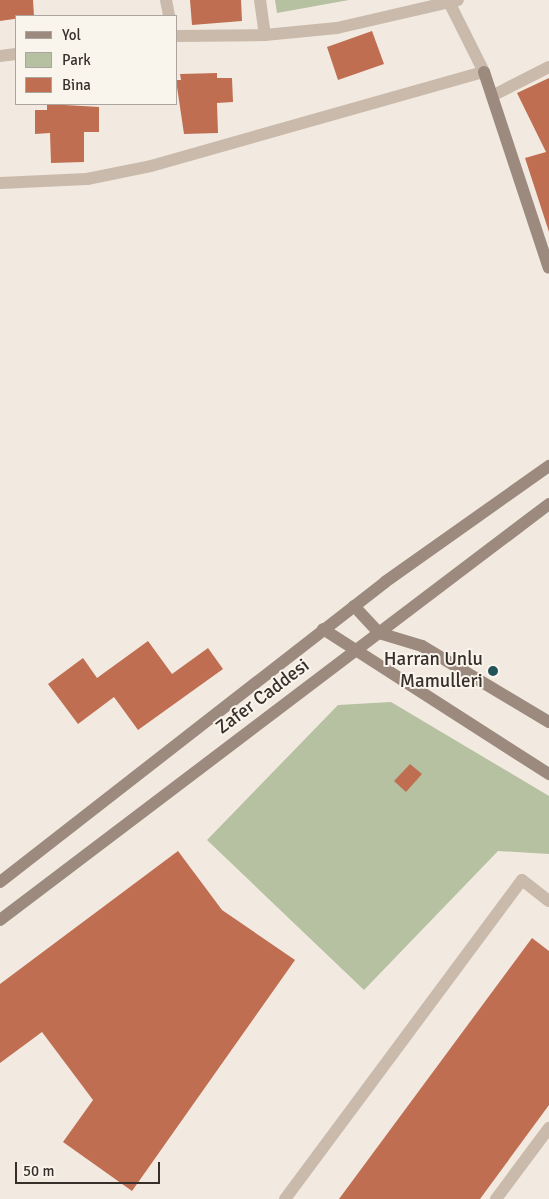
<!DOCTYPE html>
<html>
<head>
<meta charset="utf-8">
<style>
  body { margin:0 }
  #map { position:relative; width:549px; height:1199px; overflow:hidden; background:#f2eae0; font-family:Signika,sans-serif }
  div>[style] { position:absolute }
  [style*='--x'] { left:calc(var(--x)*1px); top:calc(var(--y)*1px); width:calc(var(--w)*1px); rotate:calc(var(--a)*1deg) }
  .green>* { inset:0; background:#b5c1a0 }
  .building>* { inset:0; background:#bf6e51 }
  .street>* { height:12px; margin:-6px; padding:0 6px; transform-origin:6px; border-radius:6px; background:#cabaac }
  .secondary>* { height:12px; margin:-6px; padding:0 6px; transform-origin:6px; border-radius:6px; background:#9d8a7e }
  .dots>* { width:14px; height:14px; translate:-50% -50%; box-sizing:border-box; border:2px solid #f9f4ec; border-radius:50% }
  span { translate:-50% -50%; white-space:nowrap; text-align:center; line-height:1.15; -webkit-text-stroke:4px #f9f4ec; paint-order:stroke }
  .poi-label { font-size:19px; color:#382f2b }
  .right { translate:-100% -50%; text-align:right }
  .street-label { font-size:19px; color:#382f2b }
  .legend { position:absolute; left:15px; top:15px; width:162px; height:90px; box-sizing:border-box; background:#f9f4ec; border:1px solid #aca59f; margin:0; padding:6px 9px; list-style:none; font-size:15px; color:#382f2b }
  .legend li { display:flex; align-items:center; gap:10px; height:25px }
  .legend b { width:25px; border:1px solid #aca59f }
  .scale { position:absolute; left:15px; top:1162px; width:145px; height:22px; box-sizing:border-box; border:2px solid #382f2b; border-top:0; padding-left:6px; font-size:15px; line-height:18px; white-space:nowrap; color:#382f2b; -webkit-text-stroke:4px #f9f4ec; paint-order:stroke }
</style>
</head>
<body>
<div id="map">
  <div class="green">
    <div style="clip-path:polygon(275px 0,349px 0,277px 13px)"></div>
    <div style="clip-path:polygon(391px 702px,549px 796px,549px 854px,498px 851px,364px 990px,207px 840px,338px 705px)"></div>
  </div>
  <div class="building">
    <div style="clip-path:polygon(0 0,33px 0,34px 16px,0 21px)"></div>
    <div style="clip-path:polygon(190px 0,241px 0,242px 21px,192px 25px)"></div>
    <div style="clip-path:polygon(372px 31px,384px 64px,338px 80px,327px 47px)"></div>
    <div style="clip-path:polygon(217px 73px,217px 78px,232px 78px,233px 102px,217px 103px,218px 133px,184px 134px,176px 80px,181px 80px,180px 74px)"></div>
    <div style="clip-path:polygon(549px 78px,549px 232px,525px 158px,546px 152px,517px 93px)"></div>
    <div style="clip-path:polygon(47px 104px,99px 107px,99px 132px,84px 132px,84px 162px,51px 163px,50px 133px,35px 134px,35px 110px,47px 110px)"></div>
    <div style="clip-path:polygon(148px 641px,172px 674px,208px 648px,223px 669px,138px 730px,114px 697px,78px 724px,48px 684px,83px 658px,97px 678px)"></div>
    <div style="clip-path:polygon(410px 764px,422px 774px,406px 792px,394px 781px)"></div>
    <div style="clip-path:polygon(178px 851px,222px 910px,295px 960px,132px 1191px,63px 1142px,93px 1100px,42px 1032px,0 1063px,0 984px)"></div>
    <div style="clip-path:polygon(532px 938px,549px 951px,549px 1105px,480px 1199px,339px 1199px)"></div>
  </div>
  <div class="street">
    <div style="--x:166;--y:0;--w:16;--a:79"></div>
    <div style="--x:260;--y:0;--w:35;--a:82"></div>
    <div style="--x:176;--y:36;--w:89;--a:-0.6"></div>
    <div style="--x:265;--y:35;--w:72;--a:-5.6"></div>
    <div style="--x:337;--y:28;--w:124;--a:-13"></div>
    <div style="--x:0;--y:56;--w:16;--a:-7"></div>
    <div style="--x:492;--y:96;--w:64;--a:-27"></div>
    <div style="--x:0;--y:183;--w:87;--a:-2.6"></div>
    <div style="--x:87;--y:179;--w:65;--a:-11.5"></div>
    <div style="--x:151;--y:166;--w:346;--a:-15.8"></div>
    <div style="--x:484;--y:72;--w:76;--a:-116.6"></div>
    <div style="--x:285;--y:1199;--w:397;--a:-53.4"></div>
    <div style="--x:522;--y:880;--w:34;--a:38"></div>
    <div style="--x:496;--y:1199;--w:89;--a:-53.3"></div>
  </div>
  <div class="secondary">
    <div style="--x:484;--y:72;--w:206;--a:71.7"></div>
    <div style="--x:354;--y:606;--w:37;--a:47"></div>
    <div style="--x:379;--y:633;--w:45;--a:16.8"></div>
    <div style="--x:422;--y:646;--w:148;--a:30.9"></div>
    <div style="--x:323;--y:629;--w:269;--a:32.7"></div>
    <div style="--x:0;--y:882;--w:488;--a:-37.9"></div>
    <div style="--x:385;--y:582;--w:201;--a:-35.3"></div>
    <div style="--x:0;--y:920;--w:689;--a:-37.15"></div>
  </div>
  <div class="dots">
    <div style="left:493px;top:671px;background:#225358"></div>
  </div>
  <div class="poi-label">
    <span class="right" style="left:483px;top:671px">Harran Unlu<br>Mamulleri</span>
  </div>
  <div class="street-label">
    <span style="left:263px;top:697px;rotate:-37deg">Zafer Caddesi</span>
  </div>
  <ul class="legend">
  <li><b style="height:6px;background:#9d8a7e"></b>Yol</li>
  <li><b style="height:14px;background:#b5c1a0"></b>Park</li>
  <li><b style="height:14px;background:#bf6e51"></b>Bina</li>
  </ul>
  <div class="scale">50 m</div>
</div>
</body>
</html>
